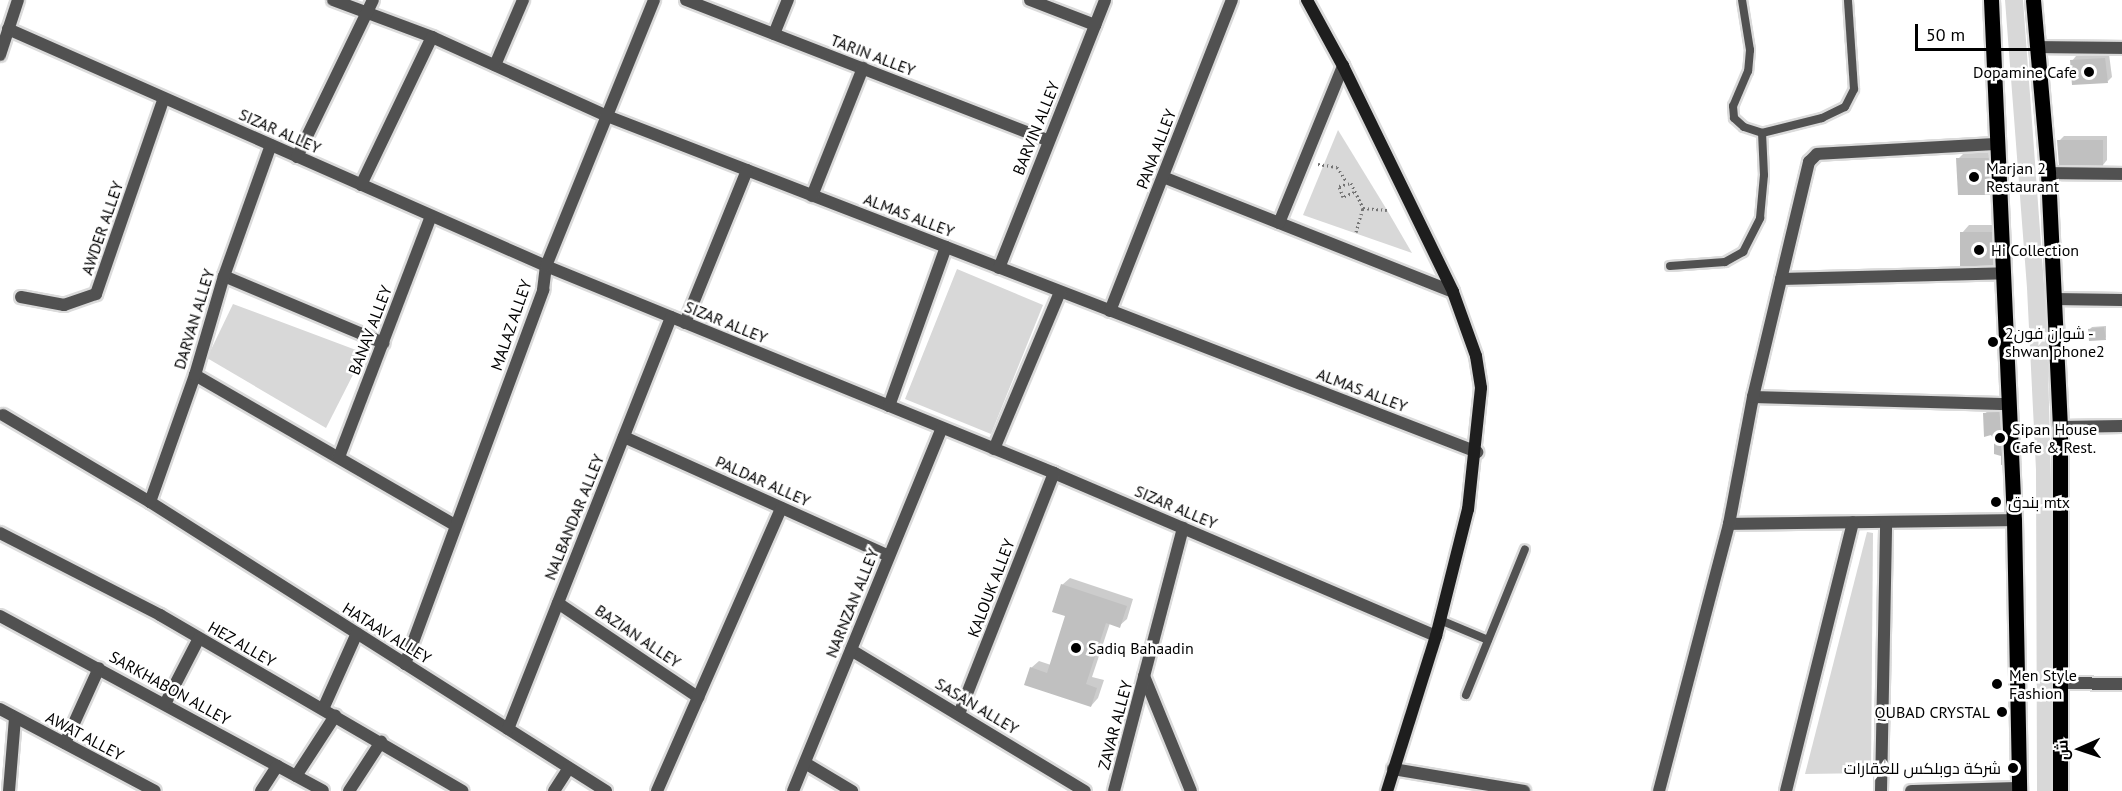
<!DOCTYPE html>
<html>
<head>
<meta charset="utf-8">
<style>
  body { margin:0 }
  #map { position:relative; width:2122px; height:791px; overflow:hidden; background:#fff; font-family:"PT Sans",Cairo,sans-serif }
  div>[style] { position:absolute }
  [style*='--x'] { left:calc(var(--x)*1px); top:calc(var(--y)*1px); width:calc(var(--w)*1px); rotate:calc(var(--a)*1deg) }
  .green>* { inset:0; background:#d8d8d8 }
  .shadow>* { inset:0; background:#0003 }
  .building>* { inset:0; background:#c0c0c0 }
  .path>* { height:3px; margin-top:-1.5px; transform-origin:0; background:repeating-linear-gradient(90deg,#737373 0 1.5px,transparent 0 4.5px) }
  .roads { filter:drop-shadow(2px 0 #dbdbdb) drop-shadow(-2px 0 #dbdbdb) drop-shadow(0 2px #dbdbdb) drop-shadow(0 -2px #dbdbdb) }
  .lane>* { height:8px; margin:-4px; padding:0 4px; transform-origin:4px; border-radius:4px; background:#515151 }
  .street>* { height:12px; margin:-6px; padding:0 6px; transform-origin:6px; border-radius:6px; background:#515151 }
  .secondary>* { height:12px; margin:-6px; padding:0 6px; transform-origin:6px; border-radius:6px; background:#1e1e1e }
  .primary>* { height:15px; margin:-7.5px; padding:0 7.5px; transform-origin:7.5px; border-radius:7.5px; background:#000 }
  .dots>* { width:16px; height:16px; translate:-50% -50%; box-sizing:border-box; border:3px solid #fff; border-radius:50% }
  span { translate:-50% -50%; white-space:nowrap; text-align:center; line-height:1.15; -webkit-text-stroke:5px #fff; paint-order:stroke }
  .street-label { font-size:16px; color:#000 }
  .poi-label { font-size:16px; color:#000 }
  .right { translate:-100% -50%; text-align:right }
  .left { translate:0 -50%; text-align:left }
  .north { position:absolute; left:2050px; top:719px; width:60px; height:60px; -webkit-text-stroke:4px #fff; paint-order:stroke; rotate:267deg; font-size:16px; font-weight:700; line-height:24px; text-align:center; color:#000 }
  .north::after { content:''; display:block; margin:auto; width:21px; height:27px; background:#000; clip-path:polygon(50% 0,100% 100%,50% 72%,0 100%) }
  .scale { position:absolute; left:1915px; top:24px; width:123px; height:27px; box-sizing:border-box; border:3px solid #000; border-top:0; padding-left:8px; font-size:18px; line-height:21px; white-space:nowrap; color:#000; -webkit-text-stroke:4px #fff; paint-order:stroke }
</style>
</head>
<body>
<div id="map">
  <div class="green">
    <div style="clip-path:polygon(2005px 0,2023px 0,2047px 325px,2053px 560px,2053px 791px,2037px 791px,2036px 470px,2027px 288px)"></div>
    <div style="clip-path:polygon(1338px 130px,1387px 210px,1412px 253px,1303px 215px)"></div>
    <div style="clip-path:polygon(957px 269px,1043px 305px,991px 434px,905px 399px)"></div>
    <div style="clip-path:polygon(233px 304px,364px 353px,326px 428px,207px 358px)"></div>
    <div style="clip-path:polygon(1867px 532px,1873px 533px,1871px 773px,1805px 774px)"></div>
  </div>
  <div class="shadow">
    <div style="clip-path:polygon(2109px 54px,2112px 77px,2108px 81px,2072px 61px,2076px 56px)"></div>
    <div style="clip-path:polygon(2064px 136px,2107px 136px,2107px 160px,2103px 165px,2059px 141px)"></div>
    <div style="clip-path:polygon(1996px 151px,1998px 186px,1991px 193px,1958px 159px,1965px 152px)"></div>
    <div style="clip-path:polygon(1969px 225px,2002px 225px,1998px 266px,1962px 233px)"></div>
    <div style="clip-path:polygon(2106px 326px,2106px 338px,2090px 329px,2092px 327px)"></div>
    <div style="clip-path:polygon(2004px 408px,2003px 455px,1985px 414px,1989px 409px)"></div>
    <div style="clip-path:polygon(1070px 578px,1133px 599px,1127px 619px,1119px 626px,1110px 623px,1092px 677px,1104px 680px,1098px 698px,1091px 706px,1031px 668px,1039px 661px,1051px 665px,1067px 615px,1062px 585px)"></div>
  </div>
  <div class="building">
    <div style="clip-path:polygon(2105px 58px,2108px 83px,2072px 85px,2070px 60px)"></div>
    <div style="clip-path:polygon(2057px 140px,2103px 140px,2103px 167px,2059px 166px)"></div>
    <div style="clip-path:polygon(1956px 158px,1989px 158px,1992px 195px,1958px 195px)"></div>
    <div style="clip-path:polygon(1960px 232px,1995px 232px,1999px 268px,1960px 270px)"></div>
    <div style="clip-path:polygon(2104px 327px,2106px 340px,2089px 341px,2088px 329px)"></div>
    <div style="clip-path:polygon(1999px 412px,2008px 464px,2001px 465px,2001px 456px,1994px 454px,1994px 440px,1991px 435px,1984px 437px,1983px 413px)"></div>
    <div style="clip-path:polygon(1061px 584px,1127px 606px,1120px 628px,1106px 623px,1086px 684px,1097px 688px,1091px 707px,1024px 685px,1030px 667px,1047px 673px,1065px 616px,1052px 612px)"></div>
  </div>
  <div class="path">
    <div style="--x:1318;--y:164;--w:19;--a:9"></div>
    <div style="--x:1337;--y:167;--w:17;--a:57"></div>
    <div style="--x:1354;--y:192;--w:12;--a:156"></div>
    <div style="--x:1343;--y:197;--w:12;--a:-110"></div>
    <div style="--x:1339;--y:186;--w:12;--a:-14"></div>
    <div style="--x:1351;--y:183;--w:28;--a:64"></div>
    <div style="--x:1363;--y:208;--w:24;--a:5"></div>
    <div style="--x:1356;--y:232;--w:25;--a:-74"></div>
  </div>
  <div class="roads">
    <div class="lane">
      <div style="--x:1742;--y:0;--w:51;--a:80.9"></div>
      <div style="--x:1750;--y:50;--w:21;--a:95"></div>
      <div style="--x:1748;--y:71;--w:38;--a:113"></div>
      <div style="--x:1733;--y:106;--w:12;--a:85"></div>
      <div style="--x:1734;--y:118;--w:13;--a:42"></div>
      <div style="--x:1744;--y:127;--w:19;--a:18"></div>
      <div style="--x:1670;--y:266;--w:55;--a:-4.2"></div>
      <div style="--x:1725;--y:262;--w:21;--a:-29"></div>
      <div style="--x:1743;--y:252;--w:38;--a:-63"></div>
      <div style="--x:1760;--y:218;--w:43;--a:-84.7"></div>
      <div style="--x:1764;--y:175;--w:42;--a:-92.7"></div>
      <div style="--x:1762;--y:133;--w:62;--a:-14"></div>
      <div style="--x:1822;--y:118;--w:25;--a:-26"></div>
      <div style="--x:1845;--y:107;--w:20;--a:-63"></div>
      <div style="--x:1854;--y:89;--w:89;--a:-93.9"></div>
      <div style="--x:1440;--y:620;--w:52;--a:22.6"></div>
      <div style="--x:1466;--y:695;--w:157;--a:-68"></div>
    </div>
    <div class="street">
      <div style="--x:333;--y:0;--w:106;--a:20.5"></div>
      <div style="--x:432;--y:37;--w:192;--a:24.3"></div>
      <div style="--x:607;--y:116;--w:933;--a:21.12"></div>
      <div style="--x:686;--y:0;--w:389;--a:21.2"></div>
      <div style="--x:1030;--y:0;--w:70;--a:21"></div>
      <div style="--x:8;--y:29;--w:588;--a:23.77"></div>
      <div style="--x:546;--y:266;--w:549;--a:22.17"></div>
      <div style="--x:1054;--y:473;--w:415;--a:23.1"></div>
      <div style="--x:774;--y:34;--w:37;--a:-68"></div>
      <div style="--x:2037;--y:47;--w:85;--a:0.7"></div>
      <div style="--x:0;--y:55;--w:58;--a:-71.9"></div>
      <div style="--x:495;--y:65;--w:71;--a:-66.7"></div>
      <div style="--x:297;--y:157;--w:174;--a:-64.2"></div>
      <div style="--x:2048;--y:173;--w:74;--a:0.8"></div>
      <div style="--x:1163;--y:177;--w:312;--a:21.6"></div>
      <div style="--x:361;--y:185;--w:164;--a:-64.4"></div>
      <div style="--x:812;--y:196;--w:138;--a:-68.3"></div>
      <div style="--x:1279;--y:223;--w:170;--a:-67.8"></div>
      <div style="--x:999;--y:268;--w:288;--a:-68.4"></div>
      <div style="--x:224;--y:276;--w:173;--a:22.8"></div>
      <div style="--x:1781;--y:279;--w:224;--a:-1.5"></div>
      <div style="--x:21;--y:297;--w:44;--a:10.5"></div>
      <div style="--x:64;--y:305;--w:34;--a:-19"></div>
      <div style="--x:96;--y:294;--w:207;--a:-70.9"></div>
      <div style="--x:2054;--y:299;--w:68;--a:0.8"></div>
      <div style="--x:1110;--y:311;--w:334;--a:-68.6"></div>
      <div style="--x:685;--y:323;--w:165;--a:-67.9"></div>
      <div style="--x:195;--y:375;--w:300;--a:30"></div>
      <div style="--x:1753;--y:397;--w:257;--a:1.6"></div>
      <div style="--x:889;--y:406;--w:169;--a:-70.3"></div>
      <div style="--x:3;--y:415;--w:171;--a:30.6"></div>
      <div style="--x:150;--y:502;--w:540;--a:32.37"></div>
      <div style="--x:2060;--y:427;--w:62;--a:-0.9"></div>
      <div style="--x:624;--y:437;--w:290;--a:24.2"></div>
      <div style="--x:994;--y:449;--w:170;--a:-67.2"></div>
      <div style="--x:339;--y:457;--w:258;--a:-69.1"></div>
      <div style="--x:150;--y:502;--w:135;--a:-70.5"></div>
      <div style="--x:195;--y:375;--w:103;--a:-73.7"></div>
      <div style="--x:224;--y:276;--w:139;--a:-70.3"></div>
      <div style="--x:1729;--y:524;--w:285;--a:-0.8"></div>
      <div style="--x:0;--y:533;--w:180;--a:27.1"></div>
      <div style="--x:160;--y:615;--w:350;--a:30.2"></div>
      <div style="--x:558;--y:603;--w:169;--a:33.9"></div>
      <div style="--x:0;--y:616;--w:367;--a:28.4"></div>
      <div style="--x:851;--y:650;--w:273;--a:31.1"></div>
      <div style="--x:405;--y:664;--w:399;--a:-69.7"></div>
      <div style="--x:543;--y:290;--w:24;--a:-83"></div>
      <div style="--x:546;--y:266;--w:287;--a:-67.9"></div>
      <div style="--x:1144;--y:676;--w:124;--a:67.8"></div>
      <div style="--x:2060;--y:683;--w:62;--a:0.9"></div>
      <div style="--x:165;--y:704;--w:74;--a:-62.7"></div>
      <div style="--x:0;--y:709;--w:175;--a:27.9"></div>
      <div style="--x:323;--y:709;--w:83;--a:-65.9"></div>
      <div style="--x:959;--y:714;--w:259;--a:-68.5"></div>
      <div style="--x:508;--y:729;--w:443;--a:-68.4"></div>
      <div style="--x:65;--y:743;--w:82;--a:-65.6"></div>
      <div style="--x:805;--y:763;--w:55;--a:30.8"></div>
      <div style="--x:1393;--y:769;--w:133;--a:9.5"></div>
      <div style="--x:296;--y:776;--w:72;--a:-57"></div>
      <div style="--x:9;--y:791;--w:73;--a:-85.3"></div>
      <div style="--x:261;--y:791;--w:30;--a:-57"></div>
      <div style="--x:349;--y:791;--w:59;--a:-56.9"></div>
      <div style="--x:554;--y:791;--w:27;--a:-57"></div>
      <div style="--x:657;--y:791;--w:309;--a:-66.3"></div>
      <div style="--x:793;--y:791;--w:392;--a:-67.7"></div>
      <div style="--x:1114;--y:791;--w:272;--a:-75.3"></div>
      <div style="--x:1659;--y:791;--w:276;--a:-75.3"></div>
      <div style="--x:1729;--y:524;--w:129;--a:-79.3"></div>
      <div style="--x:1753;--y:397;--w:242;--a:-76.6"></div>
      <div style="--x:1809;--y:162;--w:11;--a:-45"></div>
      <div style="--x:1817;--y:154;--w:181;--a:-3.2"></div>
      <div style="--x:1786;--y:791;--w:277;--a:-76"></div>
      <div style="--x:1881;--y:791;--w:269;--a:-88.9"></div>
      <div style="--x:1911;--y:791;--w:108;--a:-1.6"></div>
    </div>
    <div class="secondary">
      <div style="--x:1307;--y:0;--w:75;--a:61.4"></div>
      <div style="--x:1343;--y:66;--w:251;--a:64"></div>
      <div style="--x:1453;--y:292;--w:68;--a:70.2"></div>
      <div style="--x:1476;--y:356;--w:32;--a:81"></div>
      <div style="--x:1481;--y:388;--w:122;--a:96.1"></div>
      <div style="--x:1468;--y:509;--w:131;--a:104.1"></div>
      <div style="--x:1436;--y:636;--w:163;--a:107.5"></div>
    </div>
    <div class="primary">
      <div style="--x:1991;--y:0;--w:521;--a:87.47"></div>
      <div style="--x:2014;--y:520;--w:271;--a:88.9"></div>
      <div style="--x:2033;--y:0;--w:174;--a:85"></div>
      <div style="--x:2048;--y:173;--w:254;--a:87.3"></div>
      <div style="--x:2060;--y:427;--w:364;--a:90"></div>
    </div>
  </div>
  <div class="dots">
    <div style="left:2089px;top:72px;background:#000"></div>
    <div style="left:1974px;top:177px;background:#000"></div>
    <div style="left:1979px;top:250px;background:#000"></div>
    <div style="left:1993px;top:342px;background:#000"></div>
    <div style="left:2000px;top:438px;background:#000"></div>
    <div style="left:1996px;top:502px;background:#000"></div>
    <div style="left:1076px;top:648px;background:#000"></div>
    <div style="left:1997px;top:684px;background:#000"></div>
    <div style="left:2002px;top:712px;background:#000"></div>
    <div style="left:2013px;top:768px;background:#000"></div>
  </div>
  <div class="street-label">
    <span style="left:873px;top:55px;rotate:21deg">TARIN ALLEY</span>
    <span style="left:1036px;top:128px;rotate:-68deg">BARVIN ALLEY</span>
    <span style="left:280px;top:131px;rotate:24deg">SIZAR ALLEY</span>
    <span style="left:1156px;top:149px;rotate:-69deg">PANA ALLEY</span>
    <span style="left:909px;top:215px;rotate:21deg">ALMAS ALLEY</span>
    <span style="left:102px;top:228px;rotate:-71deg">AWDER ALLEY</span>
    <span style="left:194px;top:319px;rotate:-73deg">DARVAN ALLEY</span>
    <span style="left:726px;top:322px;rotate:22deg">SIZAR ALLEY</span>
    <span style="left:511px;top:325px;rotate:-71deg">MALAZ ALLEY</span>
    <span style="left:370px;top:330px;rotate:-69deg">BANAV ALLEY</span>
    <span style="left:1362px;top:390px;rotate:21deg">ALMAS ALLEY</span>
    <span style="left:763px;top:481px;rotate:24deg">PALDAR ALLEY</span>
    <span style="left:1176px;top:507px;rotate:23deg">SIZAR ALLEY</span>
    <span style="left:574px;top:517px;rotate:-68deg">NALBANDAR ALLEY</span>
    <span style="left:991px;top:588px;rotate:-69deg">KALOUK ALLEY</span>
    <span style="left:852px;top:603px;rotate:-68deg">NARNZAN ALLEY</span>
    <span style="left:387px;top:633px;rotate:32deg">HATAAV ALLEY</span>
    <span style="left:638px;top:636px;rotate:34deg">BAZIAN ALLEY</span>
    <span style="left:242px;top:644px;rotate:30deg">HEZ ALLEY</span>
    <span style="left:170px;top:688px;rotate:29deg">SARKHABON ALLEY</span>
    <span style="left:977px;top:706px;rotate:31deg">SASAN ALLEY</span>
    <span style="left:1115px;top:725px;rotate:-75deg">ZAVAR ALLEY</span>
    <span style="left:85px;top:736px;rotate:28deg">AWAT ALLEY</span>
  </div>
  <div class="poi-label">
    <span class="right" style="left:2077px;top:72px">Dopamine Cafe</span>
    <span class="left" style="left:1986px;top:177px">Marjan 2<br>Restaurant</span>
    <span class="left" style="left:1991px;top:250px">Hi Collection</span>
    <span class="left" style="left:2005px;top:342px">شوان فون2 -<br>shwan phone2</span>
    <span class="left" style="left:2012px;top:438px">Sipan House<br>Cafe &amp; Rest.</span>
    <span class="left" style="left:2008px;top:502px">بندق mtx</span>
    <span class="left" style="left:1088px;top:648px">Sadiq Bahaadin</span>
    <span class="left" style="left:2009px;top:684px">Men Style<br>Fashion</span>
    <span class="right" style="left:1990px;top:712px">QUBAD CRYSTAL</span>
    <span class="right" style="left:2001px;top:768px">شركة دوبلكس للعقارات</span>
  </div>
  <div class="north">ش</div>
  <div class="scale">50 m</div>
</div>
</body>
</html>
